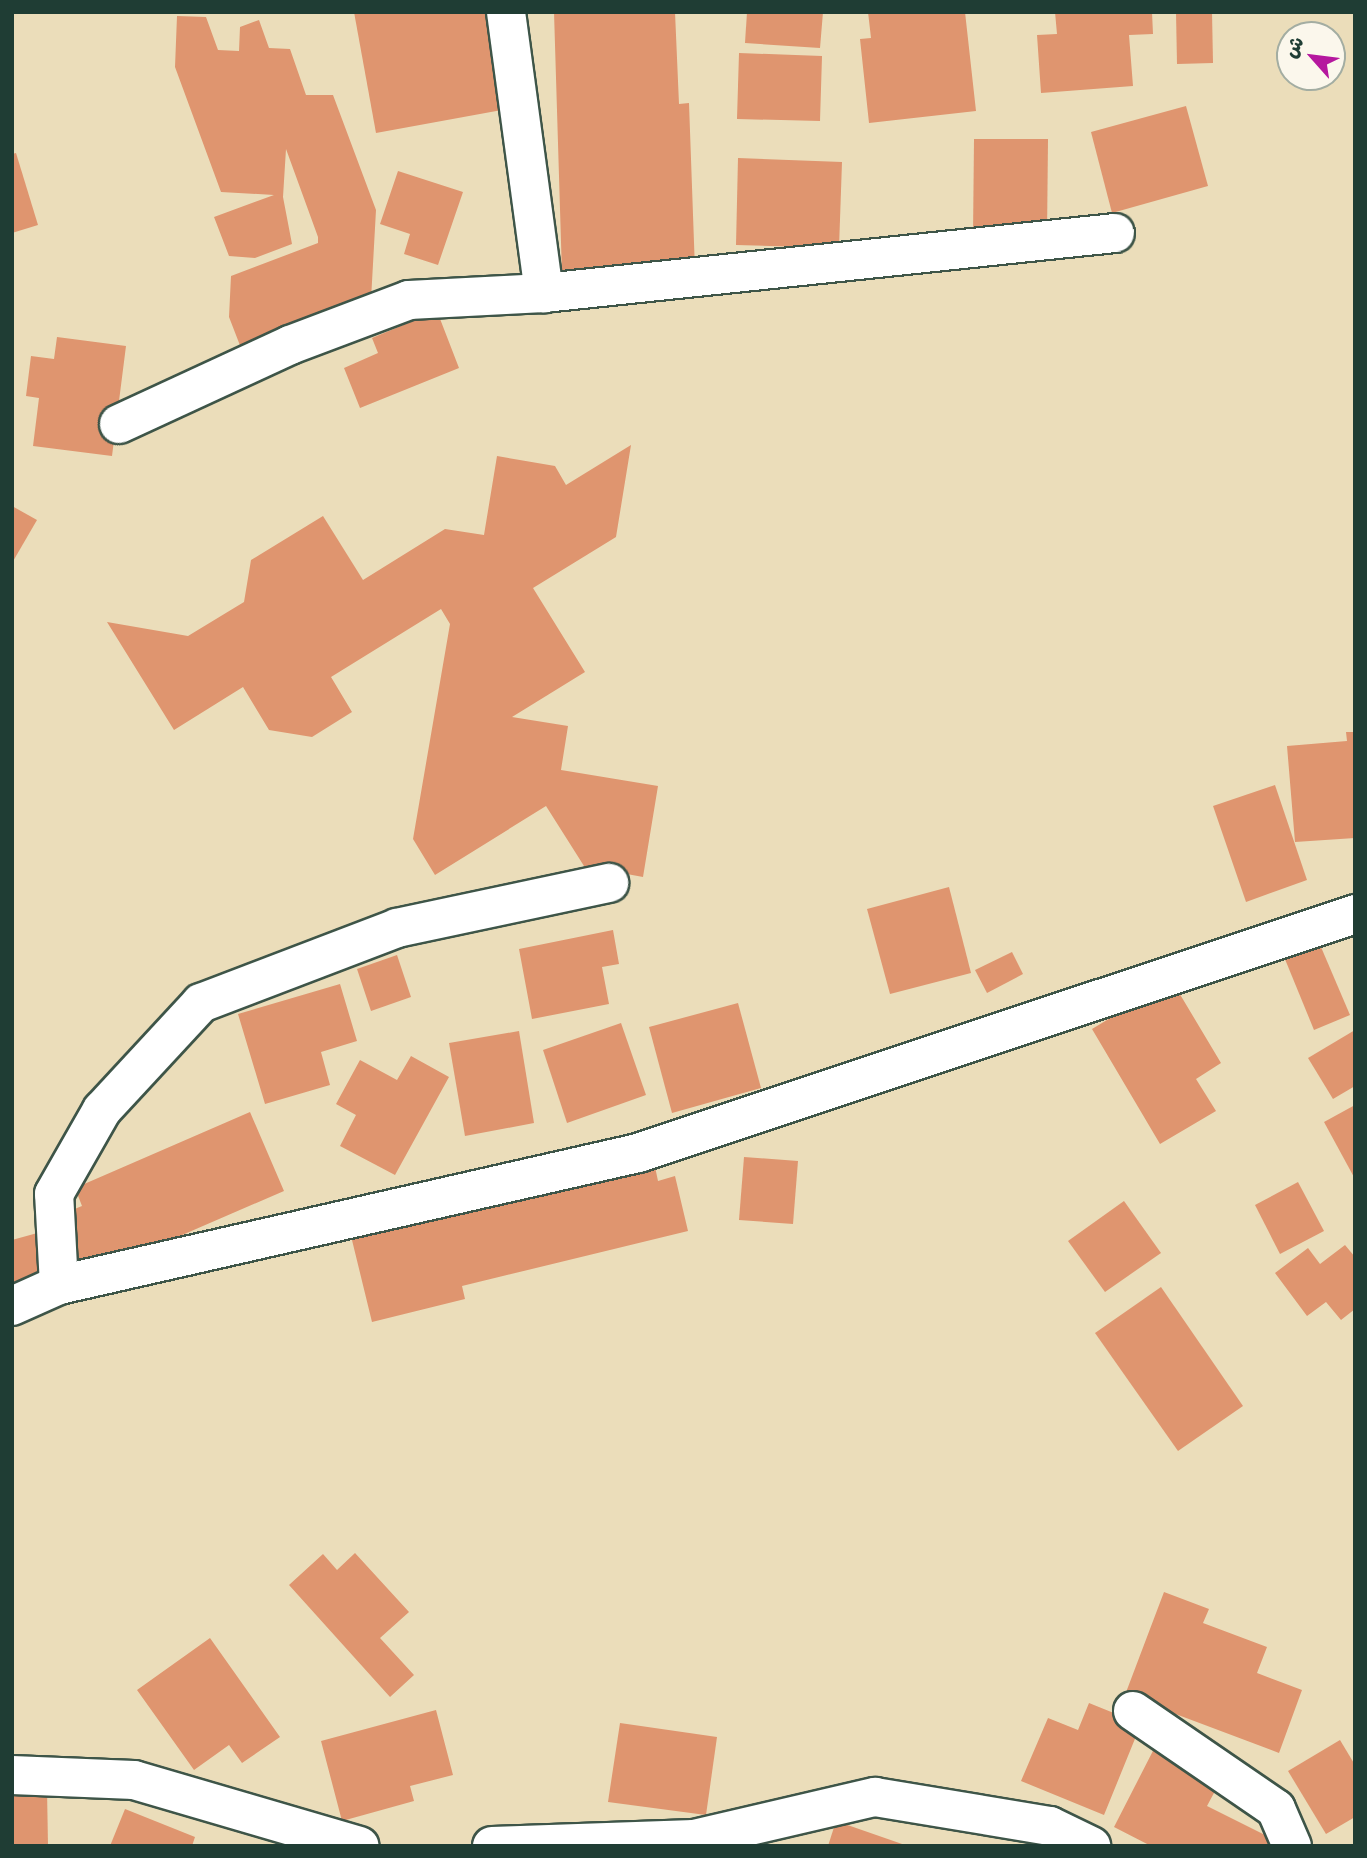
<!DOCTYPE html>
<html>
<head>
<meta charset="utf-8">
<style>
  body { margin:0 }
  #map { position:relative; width:1367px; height:1858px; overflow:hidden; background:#ebddba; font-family:"Shantell Sans","Playpen Sans Arabic",sans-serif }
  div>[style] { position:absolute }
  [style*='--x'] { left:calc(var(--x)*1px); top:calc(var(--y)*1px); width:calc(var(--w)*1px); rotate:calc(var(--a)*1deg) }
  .building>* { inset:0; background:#df956f }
  .roads { filter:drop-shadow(2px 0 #3e5548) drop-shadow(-2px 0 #3e5548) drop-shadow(0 2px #3e5548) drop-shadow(0 -2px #3e5548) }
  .minor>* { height:38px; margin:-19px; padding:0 19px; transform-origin:19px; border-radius:19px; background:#fff }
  span { translate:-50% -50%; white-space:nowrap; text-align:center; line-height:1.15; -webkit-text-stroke:6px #fbf7ec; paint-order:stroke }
  .frame { position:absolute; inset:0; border:14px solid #1f3d34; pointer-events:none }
  .north { position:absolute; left:1276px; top:21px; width:70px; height:70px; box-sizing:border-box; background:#fbf7ec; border:2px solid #a3ada2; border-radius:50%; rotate:298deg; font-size:19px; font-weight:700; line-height:28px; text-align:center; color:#1f3d34 }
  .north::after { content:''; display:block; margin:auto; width:24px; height:32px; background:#b5179e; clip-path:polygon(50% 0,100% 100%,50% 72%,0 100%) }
</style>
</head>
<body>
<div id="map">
  <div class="building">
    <div style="clip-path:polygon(354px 12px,496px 12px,513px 108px,376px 133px)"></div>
    <div style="clip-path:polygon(554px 12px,675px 12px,679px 104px,689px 103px,695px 270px,562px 275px)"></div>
    <div style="clip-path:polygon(747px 12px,823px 12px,820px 48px,745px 43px)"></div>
    <div style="clip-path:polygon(868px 12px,965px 12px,976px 111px,869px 123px,860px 39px,871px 38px)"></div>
    <div style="clip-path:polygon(1055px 12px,1152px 12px,1153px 34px,1129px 35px,1133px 86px,1041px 93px,1037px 35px,1057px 34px)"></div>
    <div style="clip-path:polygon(1176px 12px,1212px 12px,1213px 63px,1177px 64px)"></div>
    <div style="clip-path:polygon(177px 16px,206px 17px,218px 50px,239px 51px,240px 27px,259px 20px,269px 48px,290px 49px,306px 95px,333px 95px,376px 210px,371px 300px,241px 348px,229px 317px,231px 276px,318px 243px,318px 237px,286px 149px,283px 197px,292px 244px,255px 258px,229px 256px,214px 217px,274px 195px,221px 192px,175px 67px)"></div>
    <div style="clip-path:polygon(739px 53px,822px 56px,820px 121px,737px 119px)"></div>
    <div style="clip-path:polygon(1186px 106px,1208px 186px,1112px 213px,1091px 132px)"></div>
    <div style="clip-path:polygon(974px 139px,1048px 139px,1047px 235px,973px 235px)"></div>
    <div style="clip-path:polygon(16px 153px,38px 225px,12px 233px,12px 154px)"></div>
    <div style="clip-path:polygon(738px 158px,842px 162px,839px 248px,736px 245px)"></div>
    <div style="clip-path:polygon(398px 171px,463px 192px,438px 265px,404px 254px,410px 234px,380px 224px)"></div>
    <div style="clip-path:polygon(437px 311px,459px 368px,360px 408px,344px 368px,378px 353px,372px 338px)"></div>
    <div style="clip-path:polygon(57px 337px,126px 346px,112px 456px,33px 446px,39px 398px,26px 396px,31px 356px,54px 359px)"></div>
    <div style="clip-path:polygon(631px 445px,616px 537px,533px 588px,585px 672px,512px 717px,568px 726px,561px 770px,658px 786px,643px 877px,584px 866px,546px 806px,435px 875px,413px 839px,450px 624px,441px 609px,331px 677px,352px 712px,312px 737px,269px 730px,243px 687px,174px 730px,107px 622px,188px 636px,244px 602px,251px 560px,323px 516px,363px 580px,445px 529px,484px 535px,497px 456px,555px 466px,566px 485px)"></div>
    <div style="clip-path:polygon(12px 506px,37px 520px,12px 563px)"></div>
    <div style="clip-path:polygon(1346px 732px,1355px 732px,1355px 838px,1295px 842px,1287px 746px,1347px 741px)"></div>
    <div style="clip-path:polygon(1275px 785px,1307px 880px,1246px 902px,1213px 806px)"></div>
    <div style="clip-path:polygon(949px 887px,971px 973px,890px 994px,867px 909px)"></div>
    <div style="clip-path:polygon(613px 930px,619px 964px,602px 967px,609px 1004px,532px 1019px,519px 949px)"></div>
    <div style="clip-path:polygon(1315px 933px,1350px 1015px,1314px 1030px,1280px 947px)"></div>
    <div style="clip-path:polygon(1012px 952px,1023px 974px,987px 993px,975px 970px)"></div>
    <div style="clip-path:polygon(397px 955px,411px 997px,371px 1011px,357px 969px)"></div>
    <div style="clip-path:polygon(1172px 981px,1221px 1063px,1196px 1079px,1216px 1111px,1160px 1144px,1092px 1029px)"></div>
    <div style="clip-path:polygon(340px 984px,357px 1041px,321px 1052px,330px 1085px,265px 1104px,238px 1014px)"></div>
    <div style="clip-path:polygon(738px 1003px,761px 1088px,672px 1113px,649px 1027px)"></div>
    <div style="clip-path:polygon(621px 1023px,646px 1095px,567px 1123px,543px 1050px)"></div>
    <div style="clip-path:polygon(1355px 1030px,1355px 1086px,1333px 1099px,1308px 1058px)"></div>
    <div style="clip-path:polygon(519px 1031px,534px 1123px,465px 1136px,449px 1043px)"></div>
    <div style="clip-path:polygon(411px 1056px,449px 1077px,395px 1175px,340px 1146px,356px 1115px,336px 1104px,360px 1060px,397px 1080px)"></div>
    <div style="clip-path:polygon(1355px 1105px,1355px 1179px,1324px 1122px)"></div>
    <div style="clip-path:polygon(250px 1112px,284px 1191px,83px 1278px,57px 1216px,82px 1206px,75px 1188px)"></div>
    <div style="clip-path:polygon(744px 1157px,798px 1161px,793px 1224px,739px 1220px)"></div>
    <div style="clip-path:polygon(654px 1162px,658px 1181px,675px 1176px,688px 1231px,462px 1286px,465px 1299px,372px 1322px,351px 1236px)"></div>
    <div style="clip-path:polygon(1298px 1182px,1324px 1231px,1280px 1254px,1255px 1205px)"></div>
    <div style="clip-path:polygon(1124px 1201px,1161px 1253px,1105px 1292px,1068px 1241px)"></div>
    <div style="clip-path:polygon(41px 1232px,53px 1280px,12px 1291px,12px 1240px)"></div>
    <div style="clip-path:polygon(1345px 1245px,1355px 1257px,1355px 1309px,1341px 1320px,1326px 1302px,1307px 1316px,1275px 1273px,1308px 1248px,1320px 1264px)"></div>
    <div style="clip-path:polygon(1161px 1287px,1243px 1406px,1178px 1451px,1095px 1333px)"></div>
    <div style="clip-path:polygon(355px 1553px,409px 1612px,380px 1638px,414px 1675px,390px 1697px,289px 1585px,323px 1554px,337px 1570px)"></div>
    <div style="clip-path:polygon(1164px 1592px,1209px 1609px,1203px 1623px,1267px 1647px,1257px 1673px,1302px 1690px,1279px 1753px,1125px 1695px)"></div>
    <div style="clip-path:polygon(210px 1638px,280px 1737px,242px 1763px,229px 1745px,194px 1770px,137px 1690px)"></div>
    <div style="clip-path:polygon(1089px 1703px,1141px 1724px,1104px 1815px,1021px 1781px,1048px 1718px,1078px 1730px)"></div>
    <div style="clip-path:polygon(436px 1710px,453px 1775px,410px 1786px,414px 1801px,342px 1821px,321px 1741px)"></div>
    <div style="clip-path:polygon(620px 1723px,717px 1737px,706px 1815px,608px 1802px)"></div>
    <div style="clip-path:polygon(1340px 1740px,1355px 1765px,1355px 1817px,1326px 1834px,1288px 1771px)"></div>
    <div style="clip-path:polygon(1156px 1745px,1222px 1778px,1207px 1806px,1275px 1840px,1271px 1846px,1151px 1846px,1114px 1827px)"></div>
    <div style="clip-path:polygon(47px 1789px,48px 1846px,12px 1846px,12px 1790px)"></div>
    <div style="clip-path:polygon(125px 1809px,195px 1837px,192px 1846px,110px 1846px)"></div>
    <div style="clip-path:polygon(836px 1821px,905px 1845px,905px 1846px,828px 1846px)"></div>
  </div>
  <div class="roads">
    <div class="minor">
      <div style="--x:506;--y:12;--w:284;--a:82.3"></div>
      <div style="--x:119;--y:424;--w:188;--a:-24.8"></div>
      <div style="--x:290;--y:345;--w:127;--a:-20.7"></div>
      <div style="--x:409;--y:300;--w:135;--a:-3"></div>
      <div style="--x:544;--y:293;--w:574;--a:-6"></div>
      <div style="--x:59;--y:1285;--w:91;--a:-93.1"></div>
      <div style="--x:54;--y:1194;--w:97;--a:-60.3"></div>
      <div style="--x:102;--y:1110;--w:146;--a:-47.2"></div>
      <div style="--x:201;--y:1003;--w:210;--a:-20.9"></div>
      <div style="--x:397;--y:928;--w:217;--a:-12"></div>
      <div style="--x:12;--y:1306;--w:51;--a:-24.1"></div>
      <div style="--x:59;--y:1285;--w:594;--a:-12.84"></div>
      <div style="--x:638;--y:1153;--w:756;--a:-18.43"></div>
      <div style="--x:1133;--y:1711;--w:173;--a:34.4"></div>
      <div style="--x:1276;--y:1809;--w:40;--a:66.6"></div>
      <div style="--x:12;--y:1775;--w:122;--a:2.3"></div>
      <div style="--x:134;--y:1780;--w:235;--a:16.3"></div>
      <div style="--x:492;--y:1846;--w:202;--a:-2"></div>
      <div style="--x:694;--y:1839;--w:186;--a:-13.1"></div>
      <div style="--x:875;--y:1797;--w:177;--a:9.4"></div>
      <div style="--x:1050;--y:1826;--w:46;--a:26"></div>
    </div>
  </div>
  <div class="frame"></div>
  <div class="north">ش</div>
</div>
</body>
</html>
